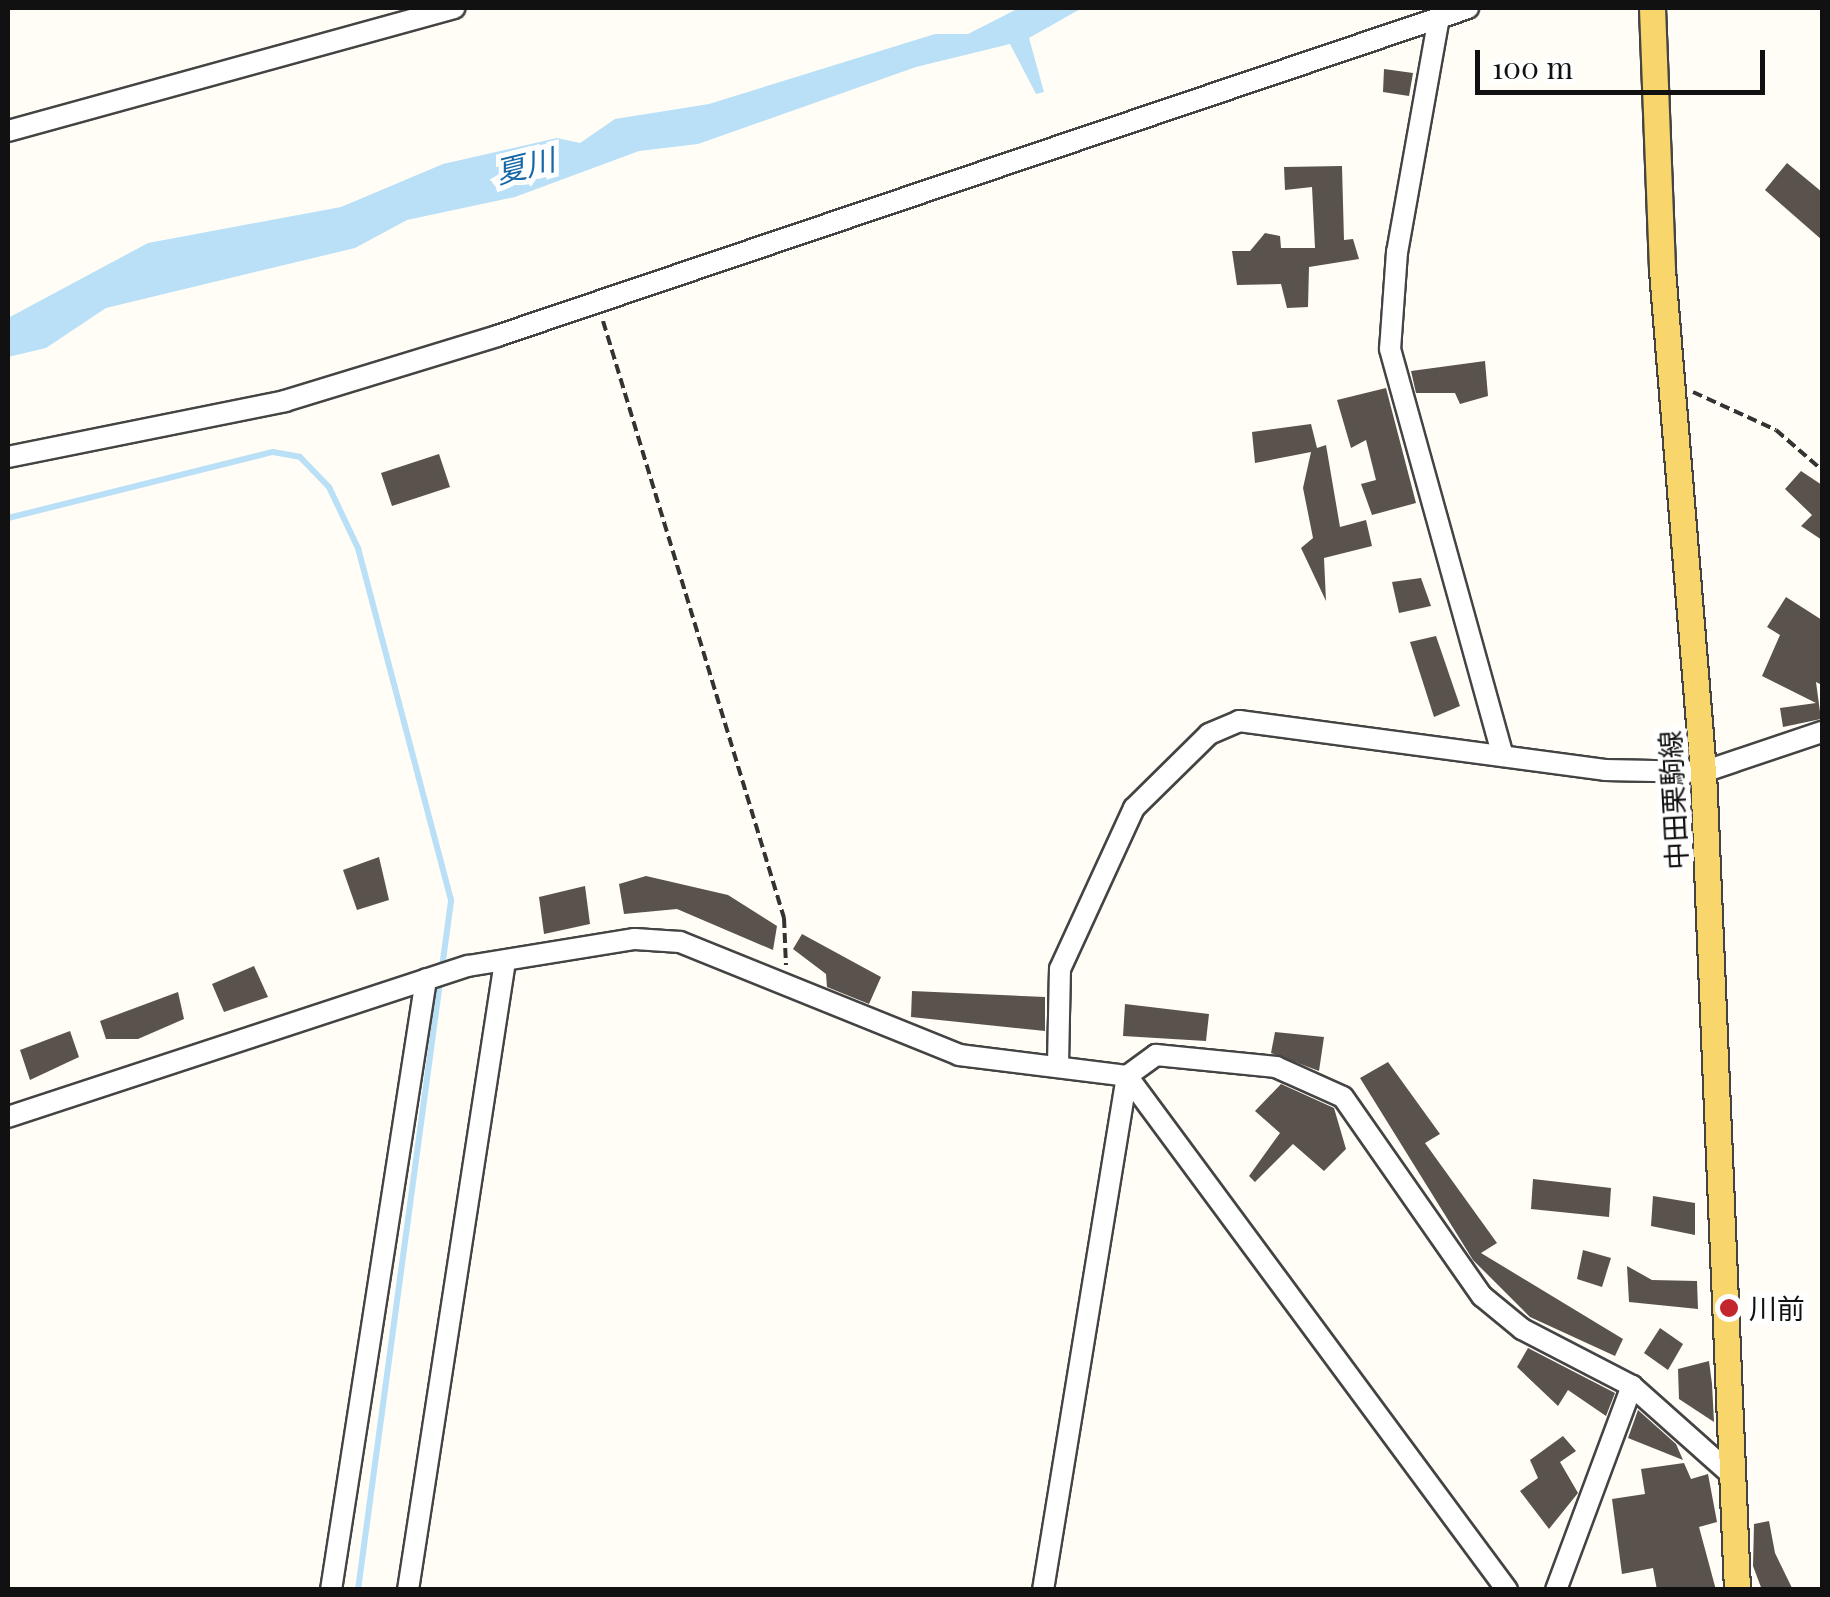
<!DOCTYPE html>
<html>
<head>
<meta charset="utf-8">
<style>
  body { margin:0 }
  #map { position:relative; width:1830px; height:1597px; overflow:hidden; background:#fffdf5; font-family:"Playfair Display","Noto Sans JP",serif }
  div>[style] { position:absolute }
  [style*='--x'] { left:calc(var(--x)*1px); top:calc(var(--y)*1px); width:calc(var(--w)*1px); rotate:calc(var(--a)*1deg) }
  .water>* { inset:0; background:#b9e0f7 }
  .stream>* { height:6px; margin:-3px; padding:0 3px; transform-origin:3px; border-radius:3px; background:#b9e0f7 }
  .building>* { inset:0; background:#5a524d }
  .path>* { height:4px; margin-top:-2px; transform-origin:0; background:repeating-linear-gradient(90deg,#333 0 10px,transparent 0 15px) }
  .roads { filter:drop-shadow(2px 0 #444) drop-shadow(-2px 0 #444) drop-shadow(0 2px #444) drop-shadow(0 -2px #444) }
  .minor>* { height:20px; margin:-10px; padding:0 10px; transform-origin:10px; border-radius:10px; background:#fff }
  .major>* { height:25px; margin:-12.5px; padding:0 12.5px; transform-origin:12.5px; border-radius:12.5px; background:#f9d66b }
  .dots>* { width:28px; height:28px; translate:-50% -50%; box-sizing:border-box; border:5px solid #fff; border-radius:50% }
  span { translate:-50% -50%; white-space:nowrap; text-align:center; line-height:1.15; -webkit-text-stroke:10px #fff; paint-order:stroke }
  .street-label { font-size:28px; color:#111 }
  .poi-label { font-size:28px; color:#111 }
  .left { translate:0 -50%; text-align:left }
  .water-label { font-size:30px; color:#1768a6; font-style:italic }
  .frame { position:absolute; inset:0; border:10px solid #111; pointer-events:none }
  .scale { position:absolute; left:1475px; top:50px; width:290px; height:45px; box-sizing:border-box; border:5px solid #111; border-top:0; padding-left:12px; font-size:30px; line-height:35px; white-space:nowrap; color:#111; -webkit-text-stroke:8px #fff; paint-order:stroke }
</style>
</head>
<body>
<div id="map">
  <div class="water">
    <div style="clip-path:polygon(1019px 8px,1082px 8px,1029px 38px,1044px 92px,1036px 94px,1010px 44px,916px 67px,698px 144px,639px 151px,515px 197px,407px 220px,355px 248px,106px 308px,46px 348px,8px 357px,8px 318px,148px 243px,341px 207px,443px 164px,557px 138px,580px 143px,615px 119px,709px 104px,935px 34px,968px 34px)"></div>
  </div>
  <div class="stream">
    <div style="--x:8;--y:518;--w:273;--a:-14"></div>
    <div style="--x:273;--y:452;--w:27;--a:10"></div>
    <div style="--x:300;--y:457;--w:42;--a:46"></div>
    <div style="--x:329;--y:487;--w:68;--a:64.6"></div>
    <div style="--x:358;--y:548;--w:365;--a:75.2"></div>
    <div style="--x:451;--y:901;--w:695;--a:97.69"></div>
  </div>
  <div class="building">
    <div style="clip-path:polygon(1384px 69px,1413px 73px,1409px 96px,1383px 92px)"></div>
    <div style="clip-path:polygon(1787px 163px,1822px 192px,1822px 240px,1765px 190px)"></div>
    <div style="clip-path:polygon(1342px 166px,1344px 240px,1353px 239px,1359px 259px,1309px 267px,1308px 307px,1287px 308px,1281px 284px,1237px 285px,1232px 251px,1250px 251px,1265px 233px,1280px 236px,1281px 248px,1315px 248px,1312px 187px,1285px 190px,1284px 167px)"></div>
    <div style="clip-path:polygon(1485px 361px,1488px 396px,1460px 404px,1455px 393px,1416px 393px,1411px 371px)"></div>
    <div style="clip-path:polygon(1386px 388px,1416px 503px,1372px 515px,1361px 484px,1376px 480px,1366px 440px,1351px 448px,1337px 400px)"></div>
    <div style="clip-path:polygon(1311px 424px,1317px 448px,1326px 445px,1340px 527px,1366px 520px,1372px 546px,1324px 558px,1326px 601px,1301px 548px,1313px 538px,1303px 488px,1311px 452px,1255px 463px,1252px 432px)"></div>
    <div style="clip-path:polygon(439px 454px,450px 487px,392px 506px,381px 473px)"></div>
    <div style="clip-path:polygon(1801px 471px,1822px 485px,1822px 540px,1801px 526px,1812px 515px,1785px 489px)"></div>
    <div style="clip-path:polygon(1421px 578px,1431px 606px,1399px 613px,1392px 582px)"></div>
    <div style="clip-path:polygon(1786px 597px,1822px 620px,1822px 685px,1816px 682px,1821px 719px,1783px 727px,1780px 708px,1816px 703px,1762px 676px,1780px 635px,1767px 627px)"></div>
    <div style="clip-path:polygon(1436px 636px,1460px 706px,1434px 717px,1410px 642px)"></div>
    <div style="clip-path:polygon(379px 857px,389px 900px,357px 910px,343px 870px)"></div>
    <div style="clip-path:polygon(646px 876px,728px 895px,777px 926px,773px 950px,677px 909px,624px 914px,619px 884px)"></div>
    <div style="clip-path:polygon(585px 886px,590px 924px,544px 934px,539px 897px)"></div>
    <div style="clip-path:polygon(802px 934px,881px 977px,869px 1004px,827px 987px,826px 974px,793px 949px)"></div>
    <div style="clip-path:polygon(254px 966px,268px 997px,224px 1012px,212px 984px)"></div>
    <div style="clip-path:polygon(912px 991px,1045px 997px,1045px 1031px,911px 1017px)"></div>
    <div style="clip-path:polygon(178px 992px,184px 1019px,138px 1039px,106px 1039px,100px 1021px)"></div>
    <div style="clip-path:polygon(1125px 1004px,1209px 1014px,1206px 1041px,1123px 1036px)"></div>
    <div style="clip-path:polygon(70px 1031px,79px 1057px,30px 1080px,20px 1050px)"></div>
    <div style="clip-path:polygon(1275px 1032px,1324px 1037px,1319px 1071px,1271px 1053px)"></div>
    <div style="clip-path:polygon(1388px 1062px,1440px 1134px,1425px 1143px,1497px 1243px,1481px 1253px,1623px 1339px,1615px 1356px,1530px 1317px,1473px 1260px,1360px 1078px)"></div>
    <div style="clip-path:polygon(1281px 1084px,1334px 1108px,1346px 1149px,1324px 1171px,1293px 1144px,1255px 1182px,1249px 1176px,1280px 1133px,1255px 1111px)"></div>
    <div style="clip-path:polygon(1533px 1179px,1611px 1188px,1609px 1217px,1531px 1209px)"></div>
    <div style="clip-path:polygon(1653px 1196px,1695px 1203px,1695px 1235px,1651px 1226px)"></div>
    <div style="clip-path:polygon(1583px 1250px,1611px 1258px,1602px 1287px,1577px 1279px)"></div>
    <div style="clip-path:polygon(1627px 1266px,1652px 1280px,1697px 1281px,1698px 1309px,1629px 1302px)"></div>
    <div style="clip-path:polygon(1660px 1328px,1683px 1344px,1668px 1370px,1644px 1353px)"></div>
    <div style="clip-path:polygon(1528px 1348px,1615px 1393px,1606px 1416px,1568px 1390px,1558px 1406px,1517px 1367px)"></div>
    <div style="clip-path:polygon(1709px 1361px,1712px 1384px,1714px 1422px,1679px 1399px,1678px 1369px)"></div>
    <div style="clip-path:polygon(1638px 1410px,1676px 1444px,1683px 1460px,1628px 1438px)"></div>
    <div style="clip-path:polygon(1563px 1436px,1576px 1451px,1560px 1462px,1578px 1493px,1549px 1529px,1520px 1491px,1538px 1478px,1530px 1460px)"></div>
    <div style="clip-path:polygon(1684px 1463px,1691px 1479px,1708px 1474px,1717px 1522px,1699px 1527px,1716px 1590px,1657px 1590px,1653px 1568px,1622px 1574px,1612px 1499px,1645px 1494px,1641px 1469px)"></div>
    <div style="clip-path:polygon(1769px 1521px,1775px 1553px,1793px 1590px,1762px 1590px,1753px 1566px,1754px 1524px)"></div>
  </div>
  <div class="path">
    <div style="--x:603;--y:321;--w:624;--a:73.13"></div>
    <div style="--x:784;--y:918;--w:47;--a:87.6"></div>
    <div style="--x:1693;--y:392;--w:91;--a:24.6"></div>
    <div style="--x:1776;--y:430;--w:61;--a:41"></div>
    <div style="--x:1822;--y:571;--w:22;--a:90"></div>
  </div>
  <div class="roads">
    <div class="minor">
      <div style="--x:1439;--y:17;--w:239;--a:100.1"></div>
      <div style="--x:1397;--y:252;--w:97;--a:94.1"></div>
      <div style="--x:1390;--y:349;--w:422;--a:74.5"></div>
      <div style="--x:8;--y:131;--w:463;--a:-15.4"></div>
      <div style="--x:8;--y:457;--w:283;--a:-11.4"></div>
      <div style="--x:285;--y:401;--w:222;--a:-17"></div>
      <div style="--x:497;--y:336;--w:1025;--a:-18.66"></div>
      <div style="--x:1058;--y:1064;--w:95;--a:-88.8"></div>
      <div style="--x:1060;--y:969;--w:177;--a:-65.3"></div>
      <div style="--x:1134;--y:808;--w:105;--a:-44.6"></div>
      <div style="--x:1209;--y:734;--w:33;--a:-23"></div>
      <div style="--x:1239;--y:721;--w:369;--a:7.6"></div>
      <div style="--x:1605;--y:770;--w:98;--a:1.2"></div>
      <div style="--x:1703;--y:772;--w:126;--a:-18.6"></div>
      <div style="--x:8;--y:1117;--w:484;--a:-18.2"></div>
      <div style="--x:468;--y:966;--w:169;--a:-9.2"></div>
      <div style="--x:635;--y:939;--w:45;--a:3.8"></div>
      <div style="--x:680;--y:942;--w:301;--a:22"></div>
      <div style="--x:959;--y:1055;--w:169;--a:7.1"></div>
      <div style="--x:1127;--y:1076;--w:639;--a:53.52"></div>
      <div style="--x:331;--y:1590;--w:618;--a:-81.16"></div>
      <div style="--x:408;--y:1590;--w:636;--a:-81.23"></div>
      <div style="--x:1043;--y:1590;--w:521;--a:-80.72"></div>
      <div style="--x:1127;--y:1076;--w:36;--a:-36"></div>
      <div style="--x:1156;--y:1055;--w:121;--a:5.7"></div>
      <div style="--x:1276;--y:1067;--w:73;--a:24.1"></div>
      <div style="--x:1343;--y:1097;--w:243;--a:55.1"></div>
      <div style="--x:1482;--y:1296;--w:52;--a:39.5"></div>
      <div style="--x:1522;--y:1329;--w:124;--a:27.4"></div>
      <div style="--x:1632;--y:1386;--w:135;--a:41.7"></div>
      <div style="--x:1556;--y:1590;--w:218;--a:-69.6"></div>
    </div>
    <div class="major">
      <div style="--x:1652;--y:8;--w:262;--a:87.8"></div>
      <div style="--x:1662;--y:270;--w:504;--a:85.33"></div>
      <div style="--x:1703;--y:772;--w:819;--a:87.62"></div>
    </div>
  </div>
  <div class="dots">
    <div style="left:1729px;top:1308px;background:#c4262e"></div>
  </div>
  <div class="street-label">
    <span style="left:1673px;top:800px;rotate:-93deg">中田栗駒線</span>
  </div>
  <div class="poi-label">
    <span class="left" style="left:1749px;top:1308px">川前</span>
  </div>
  <div class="water-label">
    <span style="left:525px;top:165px;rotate:-14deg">夏川</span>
  </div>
  <div class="frame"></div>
  <div class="scale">100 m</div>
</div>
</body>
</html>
